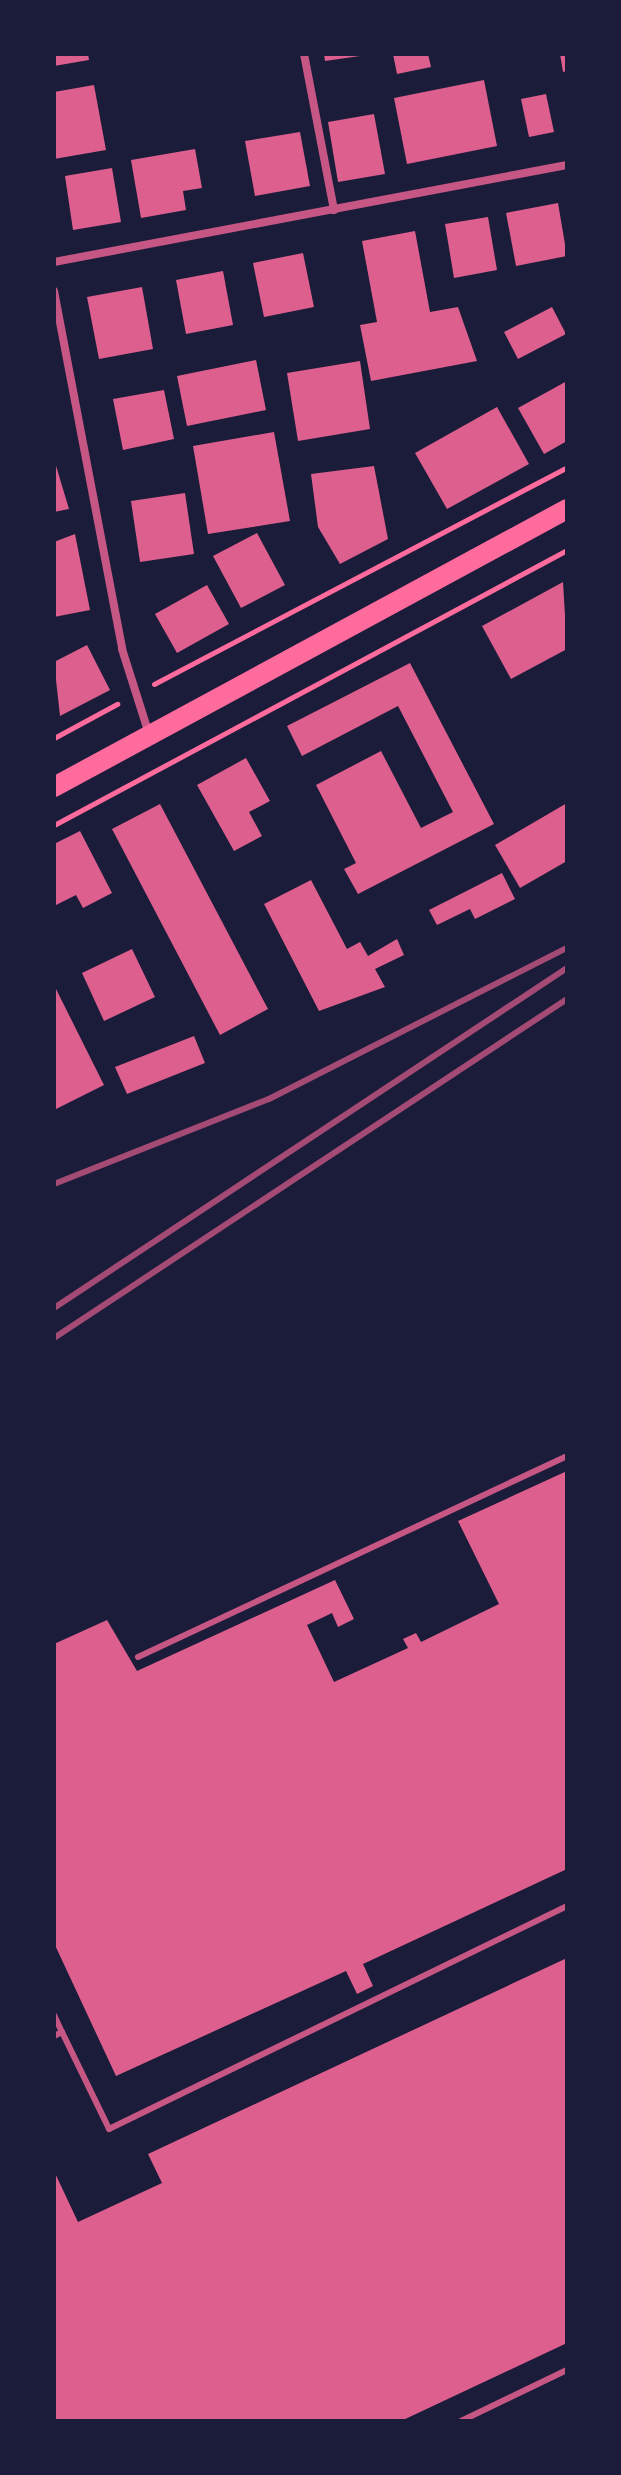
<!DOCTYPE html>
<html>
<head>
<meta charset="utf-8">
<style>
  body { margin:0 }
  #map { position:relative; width:621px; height:2475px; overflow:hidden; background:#1b1b3a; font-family:Quicksand,sans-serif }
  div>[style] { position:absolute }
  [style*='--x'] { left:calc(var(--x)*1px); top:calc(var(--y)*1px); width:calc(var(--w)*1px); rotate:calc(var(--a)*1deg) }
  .building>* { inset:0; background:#dd5f8e }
  .path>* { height:5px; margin:-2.5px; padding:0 2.5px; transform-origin:2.5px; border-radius:2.5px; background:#ff6b9d }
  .service>* { height:6px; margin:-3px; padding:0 3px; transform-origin:3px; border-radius:3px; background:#c65784 }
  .minor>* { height:8px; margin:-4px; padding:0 4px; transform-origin:4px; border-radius:4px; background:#c65784 }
  .primary>* { height:20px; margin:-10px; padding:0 10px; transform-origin:10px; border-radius:10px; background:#ff6b9d }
  .rail>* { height:6px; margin:-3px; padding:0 3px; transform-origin:3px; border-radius:3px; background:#a44b75 }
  span { translate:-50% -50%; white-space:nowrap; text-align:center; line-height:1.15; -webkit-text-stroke:6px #1b1b3a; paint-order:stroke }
  .frame { position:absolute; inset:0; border:56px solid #1b1b3a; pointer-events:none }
</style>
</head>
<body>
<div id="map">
  <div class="building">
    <div style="clip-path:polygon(54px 54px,88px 54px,89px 60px,54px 66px)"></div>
    <div style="clip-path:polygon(324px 54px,360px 54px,360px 56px,325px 61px)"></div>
    <div style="clip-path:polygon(393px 54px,428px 54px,431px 67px,397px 74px)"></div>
    <div style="clip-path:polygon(560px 54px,567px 54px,567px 71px,563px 72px)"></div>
    <div style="clip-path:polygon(484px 80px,497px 146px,407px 164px,394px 98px)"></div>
    <div style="clip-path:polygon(94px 85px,106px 150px,54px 159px,54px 92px)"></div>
    <div style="clip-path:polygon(546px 94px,554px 132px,529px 137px,521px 99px)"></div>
    <div style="clip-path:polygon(374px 114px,385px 174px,338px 182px,328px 122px)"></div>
    <div style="clip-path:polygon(300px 132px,310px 186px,255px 196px,245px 141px)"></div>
    <div style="clip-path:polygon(195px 149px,202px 188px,183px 191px,186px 210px,141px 218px,131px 160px)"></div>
    <div style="clip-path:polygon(112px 168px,121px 222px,73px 230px,65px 176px)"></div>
    <div style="clip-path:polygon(558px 203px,567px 256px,516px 266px,506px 213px)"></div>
    <div style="clip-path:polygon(488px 217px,497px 270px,454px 278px,445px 224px)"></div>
    <div style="clip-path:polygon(415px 231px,430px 312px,458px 307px,477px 361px,371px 381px,360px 325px,377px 322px,362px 241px)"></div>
    <div style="clip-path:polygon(303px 253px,314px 307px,264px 317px,253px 263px)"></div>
    <div style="clip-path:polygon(223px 271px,233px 325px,186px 334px,176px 280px)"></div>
    <div style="clip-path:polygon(142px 287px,153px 349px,99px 359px,87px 297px)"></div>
    <div style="clip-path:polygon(552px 307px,566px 334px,518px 359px,504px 332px)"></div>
    <div style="clip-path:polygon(256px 360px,266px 410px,187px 426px,177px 376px)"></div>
    <div style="clip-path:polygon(360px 361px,370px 429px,298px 441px,287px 373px)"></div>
    <div style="clip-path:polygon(567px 381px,567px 441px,544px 454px,518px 408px)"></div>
    <div style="clip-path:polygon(164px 390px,174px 439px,123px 450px,113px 399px)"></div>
    <div style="clip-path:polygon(497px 407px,529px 464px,447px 509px,415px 453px)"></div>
    <div style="clip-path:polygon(274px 432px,290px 521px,208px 534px,193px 446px)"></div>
    <div style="clip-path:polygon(54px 459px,69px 509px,54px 512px)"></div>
    <div style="clip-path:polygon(374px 466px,388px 539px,340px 564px,318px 527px,311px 474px)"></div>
    <div style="clip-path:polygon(185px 493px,194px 554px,140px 562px,131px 501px)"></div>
    <div style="clip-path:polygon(257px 533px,285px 585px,241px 608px,213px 556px)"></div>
    <div style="clip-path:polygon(75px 534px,90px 610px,54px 617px,54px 542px)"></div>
    <div style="clip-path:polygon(563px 582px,567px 649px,511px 679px,482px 626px)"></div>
    <div style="clip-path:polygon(207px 585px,229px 624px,177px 653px,155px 614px)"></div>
    <div style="clip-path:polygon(87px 645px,110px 690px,60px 716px,54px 662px)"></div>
    <div style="clip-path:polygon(410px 663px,494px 824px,358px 894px,344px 869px,356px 863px,316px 785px,381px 751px,421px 828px,453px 812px,398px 706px,302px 756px,287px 726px)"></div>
    <div style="clip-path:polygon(246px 758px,270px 801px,249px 812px,262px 836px,234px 851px,197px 785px)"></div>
    <div style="clip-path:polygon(567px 803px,567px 861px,520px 888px,495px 845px)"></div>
    <div style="clip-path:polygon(160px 804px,268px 1009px,220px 1035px,112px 829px)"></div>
    <div style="clip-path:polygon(80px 831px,112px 893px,83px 908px,76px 895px,54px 906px,54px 844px)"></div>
    <div style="clip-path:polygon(502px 873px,515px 899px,475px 919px,470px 909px,437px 925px,429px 910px)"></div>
    <div style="clip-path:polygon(311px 880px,347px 949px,360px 942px,368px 956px,397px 939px,404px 955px,375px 969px,385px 987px,319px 1011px,264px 904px)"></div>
    <div style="clip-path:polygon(132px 949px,155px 997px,104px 1021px,82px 973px)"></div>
    <div style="clip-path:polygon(54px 985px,104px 1085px,54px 1110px)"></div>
    <div style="clip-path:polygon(194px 1036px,205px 1063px,127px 1094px,115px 1067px)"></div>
    <div style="clip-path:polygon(567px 1471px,567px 1869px,363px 1964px,373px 1986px,357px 1994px,346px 1971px,116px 2076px,54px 1943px,54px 1644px,107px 1620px,137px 1671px,335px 1580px,354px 1619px,338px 1627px,332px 1613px,307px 1625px,334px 1682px,408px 1648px,403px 1639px,416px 1633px,421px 1642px,499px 1604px,458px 1521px)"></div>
    <div style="clip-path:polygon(567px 1958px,567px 2343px,401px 2421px,54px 2421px,54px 2171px,78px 2222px,162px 2183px,148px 2154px)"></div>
  </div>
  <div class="path">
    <div style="--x:154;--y:684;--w:467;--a:-27.7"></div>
    <div style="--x:54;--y:738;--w:72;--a:-28.4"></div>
    <div style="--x:54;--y:825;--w:582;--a:-28.19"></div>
  </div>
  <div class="service">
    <div style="--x:138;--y:1657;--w:474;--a:-25.1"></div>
    <div style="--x:54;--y:2015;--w:19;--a:65"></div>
    <div style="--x:62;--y:2032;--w:9;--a:153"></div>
    <div style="--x:62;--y:2032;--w:108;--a:64.1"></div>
    <div style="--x:109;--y:2129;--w:509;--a:-25.96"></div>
    <div style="--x:461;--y:2421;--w:118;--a:-25.7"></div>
  </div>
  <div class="minor">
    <div style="--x:304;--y:54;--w:159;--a:79.1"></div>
    <div style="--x:54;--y:262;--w:522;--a:-10.71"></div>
    <div style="--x:54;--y:291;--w:364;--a:79.2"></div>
    <div style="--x:122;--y:649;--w:89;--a:72.4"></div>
  </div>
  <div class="primary">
    <div style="--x:54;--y:787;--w:583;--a:-28.45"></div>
  </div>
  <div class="rail">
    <div style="--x:54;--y:1184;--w:231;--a:-21.6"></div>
    <div style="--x:269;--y:1099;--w:334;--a:-26.9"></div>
    <div style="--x:54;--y:1308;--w:615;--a:-33.54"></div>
    <div style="--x:54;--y:1338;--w:615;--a:-33.46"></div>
  </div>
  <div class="frame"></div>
</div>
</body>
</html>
